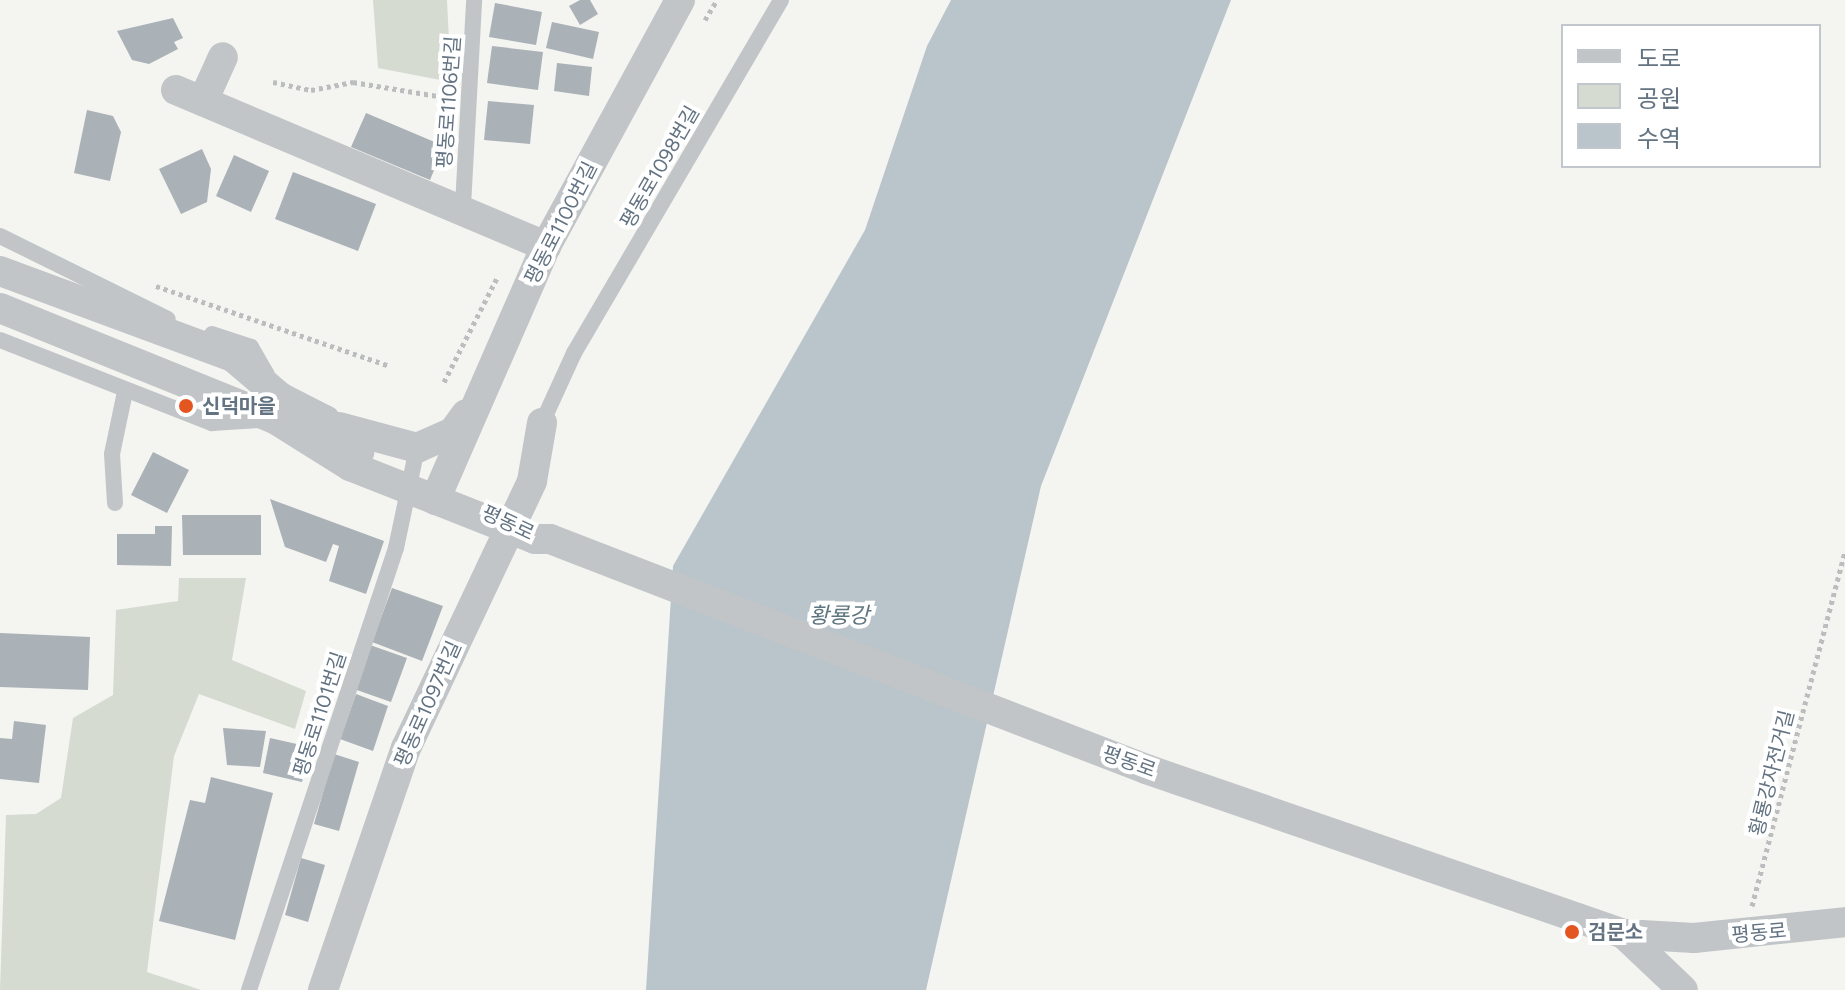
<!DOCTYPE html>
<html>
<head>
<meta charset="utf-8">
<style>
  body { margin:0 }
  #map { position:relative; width:1845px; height:990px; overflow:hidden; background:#f4f4f0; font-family:Figtree,"Noto Sans KR",sans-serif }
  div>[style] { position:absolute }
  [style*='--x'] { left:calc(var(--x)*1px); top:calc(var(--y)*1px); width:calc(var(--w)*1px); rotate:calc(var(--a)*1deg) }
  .green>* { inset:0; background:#d5dbd1 }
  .water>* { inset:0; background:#bac5cb }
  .building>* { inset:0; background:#aab1b7 }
  .path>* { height:5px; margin-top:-2.5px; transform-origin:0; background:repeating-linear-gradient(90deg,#bbbdbf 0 4px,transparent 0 8px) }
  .lane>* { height:16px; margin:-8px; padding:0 8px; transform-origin:8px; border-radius:8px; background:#c1c5c8 }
  .street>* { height:30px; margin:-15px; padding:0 15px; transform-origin:15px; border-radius:15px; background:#c1c5c8 }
  .dots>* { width:22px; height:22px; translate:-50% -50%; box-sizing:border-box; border:4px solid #fff; border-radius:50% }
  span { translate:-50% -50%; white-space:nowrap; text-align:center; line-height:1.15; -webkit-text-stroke:8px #fff; paint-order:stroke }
  .street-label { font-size:20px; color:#637382 }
  .poi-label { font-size:20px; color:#637382; font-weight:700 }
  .left { translate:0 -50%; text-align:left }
  .water-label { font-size:22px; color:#5f757f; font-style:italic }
  .legend { position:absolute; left:1561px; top:24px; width:260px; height:144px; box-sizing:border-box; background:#fff; border:2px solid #c1c7cd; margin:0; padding:10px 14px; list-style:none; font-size:24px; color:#637382 }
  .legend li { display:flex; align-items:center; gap:16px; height:40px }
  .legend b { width:40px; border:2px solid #c1c7cd }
</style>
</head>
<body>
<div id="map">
  <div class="green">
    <div style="clip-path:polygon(373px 0,447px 0,451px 82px,378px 68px)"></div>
    <div style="clip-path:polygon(179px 578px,246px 578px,232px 660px,306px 691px,295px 729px,199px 694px,174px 756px,147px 972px,201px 990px,0 990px,6px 815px,36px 814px,61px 798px,73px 718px,113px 695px,116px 610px,178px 601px)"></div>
  </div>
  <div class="water">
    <div style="clip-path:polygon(951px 0,1231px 0,1041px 486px,926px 990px,646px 990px,673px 566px,865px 230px,927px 46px)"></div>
  </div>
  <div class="building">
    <div style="clip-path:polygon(580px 0,590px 0,598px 14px,580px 25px,569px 6px)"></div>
    <div style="clip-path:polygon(495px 3px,542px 12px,536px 45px,489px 37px)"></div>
    <div style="clip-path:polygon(173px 18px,183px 38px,174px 42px,178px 49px,149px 64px,132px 60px,117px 31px)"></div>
    <div style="clip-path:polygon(552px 22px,599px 32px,593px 59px,546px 48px)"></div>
    <div style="clip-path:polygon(492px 46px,543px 52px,538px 90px,487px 83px)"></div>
    <div style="clip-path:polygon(557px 63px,592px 67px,589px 96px,554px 91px)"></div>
    <div style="clip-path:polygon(488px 101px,534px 105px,530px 144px,484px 140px)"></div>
    <div style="clip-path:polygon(87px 110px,113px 116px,121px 132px,110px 181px,74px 173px)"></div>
    <div style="clip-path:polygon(366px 113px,444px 146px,430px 180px,351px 147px)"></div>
    <div style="clip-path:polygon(202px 149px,211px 169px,207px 202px,181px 214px,159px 169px)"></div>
    <div style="clip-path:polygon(234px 155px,269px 171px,251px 212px,216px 196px)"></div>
    <div style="clip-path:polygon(293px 172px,376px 204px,358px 251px,275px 219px)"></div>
    <div style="clip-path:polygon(153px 452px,189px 470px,167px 513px,131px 495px)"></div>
    <div style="clip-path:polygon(270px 499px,384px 541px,366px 594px,329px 581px,339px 546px,333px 544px,326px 562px,285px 547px)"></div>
    <div style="clip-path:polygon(182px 515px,261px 515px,261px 555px,183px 555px)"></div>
    <div style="clip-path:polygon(155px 526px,172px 526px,171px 566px,117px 565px,117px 534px,155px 534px)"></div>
    <div style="clip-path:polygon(392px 588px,443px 606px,422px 661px,372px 642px)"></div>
    <div style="clip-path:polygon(0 633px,90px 637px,88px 690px,0 687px)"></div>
    <div style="clip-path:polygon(370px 645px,407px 658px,391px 702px,354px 689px)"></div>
    <div style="clip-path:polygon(356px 694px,388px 706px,373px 751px,340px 739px)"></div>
    <div style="clip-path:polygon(14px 721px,46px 725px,39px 783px,0 779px,0 738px,12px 739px)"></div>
    <div style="clip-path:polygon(223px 728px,266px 731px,260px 767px,227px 765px)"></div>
    <div style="clip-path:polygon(270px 738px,310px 747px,302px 782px,263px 773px)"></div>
    <div style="clip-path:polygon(334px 754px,359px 762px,339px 831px,314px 824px)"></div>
    <div style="clip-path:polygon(211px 777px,273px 793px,235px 940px,159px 921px,190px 800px,205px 803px)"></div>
    <div style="clip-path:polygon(301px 858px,325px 865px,308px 922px,285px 915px)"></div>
  </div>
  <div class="path">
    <div style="--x:705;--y:20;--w:23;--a:-59"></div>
    <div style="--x:273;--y:82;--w:39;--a:12"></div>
    <div style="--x:311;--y:90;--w:43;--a:-10.8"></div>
    <div style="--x:353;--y:82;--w:98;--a:9.4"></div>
    <div style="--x:156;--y:286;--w:246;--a:18.9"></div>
    <div style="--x:444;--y:382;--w:119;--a:-63"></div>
    <div style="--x:1752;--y:906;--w:367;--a:-75.3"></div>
  </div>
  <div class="lane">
    <div style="--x:463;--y:206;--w:206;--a:-86.9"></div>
    <div style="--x:0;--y:236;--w:187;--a:26.3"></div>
    <div style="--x:212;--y:334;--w:41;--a:18.4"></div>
    <div style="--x:251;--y:347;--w:32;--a:60"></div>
    <div style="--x:0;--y:340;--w:228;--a:21.4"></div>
    <div style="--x:212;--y:423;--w:47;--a:-3.7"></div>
    <div style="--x:542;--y:423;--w:77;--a:-65.4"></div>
    <div style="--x:574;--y:353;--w:409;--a:-59.6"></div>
    <div style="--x:115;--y:503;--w:49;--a:-93.5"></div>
    <div style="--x:112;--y:454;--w:63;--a:-78.2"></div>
    <div style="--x:249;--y:990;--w:466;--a:-71.6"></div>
    <div style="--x:396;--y:548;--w:102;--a:-78.1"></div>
  </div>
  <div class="street">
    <div style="--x:176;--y:90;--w:402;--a:22.9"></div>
    <div style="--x:203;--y:101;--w:48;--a:-65.6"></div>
    <div style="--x:0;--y:271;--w:248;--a:20.3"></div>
    <div style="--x:233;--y:357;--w:62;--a:40.4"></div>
    <div style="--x:280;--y:397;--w:51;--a:27.1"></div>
    <div style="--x:325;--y:420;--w:22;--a:68"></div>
    <div style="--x:333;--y:440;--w:29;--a:25"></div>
    <div style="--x:0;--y:308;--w:297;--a:22"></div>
    <div style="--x:275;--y:419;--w:89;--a:32.1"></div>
    <div style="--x:350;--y:466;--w:199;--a:21.5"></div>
    <div style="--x:535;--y:539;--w:15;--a:0"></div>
    <div style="--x:550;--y:539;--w:639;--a:21.1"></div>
    <div style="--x:1146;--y:769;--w:506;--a:19.04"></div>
    <div style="--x:1624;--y:934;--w:70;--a:3.3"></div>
    <div style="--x:1694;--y:938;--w:152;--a:-6"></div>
    <div style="--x:339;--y:427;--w:81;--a:15.1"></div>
    <div style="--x:417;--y:448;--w:39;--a:-24"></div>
    <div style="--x:453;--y:432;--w:22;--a:-54"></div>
    <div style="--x:435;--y:500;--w:277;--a:-66.4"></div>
    <div style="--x:546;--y:246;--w:280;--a:-61.4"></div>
    <div style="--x:1624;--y:934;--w:81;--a:43.5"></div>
    <div style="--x:323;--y:990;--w:256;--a:-71.1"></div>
    <div style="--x:406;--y:748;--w:295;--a:-64.7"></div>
    <div style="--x:532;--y:481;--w:59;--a:-80.2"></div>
  </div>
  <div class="dots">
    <div style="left:186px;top:406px;background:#e45620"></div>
    <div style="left:1572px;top:932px;background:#e45620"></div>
  </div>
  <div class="street-label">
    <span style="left:449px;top:102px;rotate:-86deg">평동로1106번길</span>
    <span style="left:660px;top:167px;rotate:-60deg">평동로1098번길</span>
    <span style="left:561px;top:223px;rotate:-63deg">평동로1100번길</span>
    <span style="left:508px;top:523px;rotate:25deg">평동로</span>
    <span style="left:428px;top:704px;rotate:-66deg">평동로1097번길</span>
    <span style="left:320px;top:714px;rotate:-72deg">평동로1101번길</span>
    <span style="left:1129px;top:762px;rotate:20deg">평동로</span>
    <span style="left:1772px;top:773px;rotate:-76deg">황룡강자전거길</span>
    <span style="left:1759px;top:933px;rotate:-5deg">평동로</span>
  </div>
  <div class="poi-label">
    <span class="left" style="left:202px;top:406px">신덕마을</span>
    <span class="left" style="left:1588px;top:932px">검문소</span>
  </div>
  <div class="water-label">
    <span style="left:839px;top:616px">황룡강</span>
  </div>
  <ul class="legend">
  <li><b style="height:10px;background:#c1c5c8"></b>도로</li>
  <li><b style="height:22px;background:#d5dbd1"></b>공원</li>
  <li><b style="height:22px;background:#bac5cb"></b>수역</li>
  </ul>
</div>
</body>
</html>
